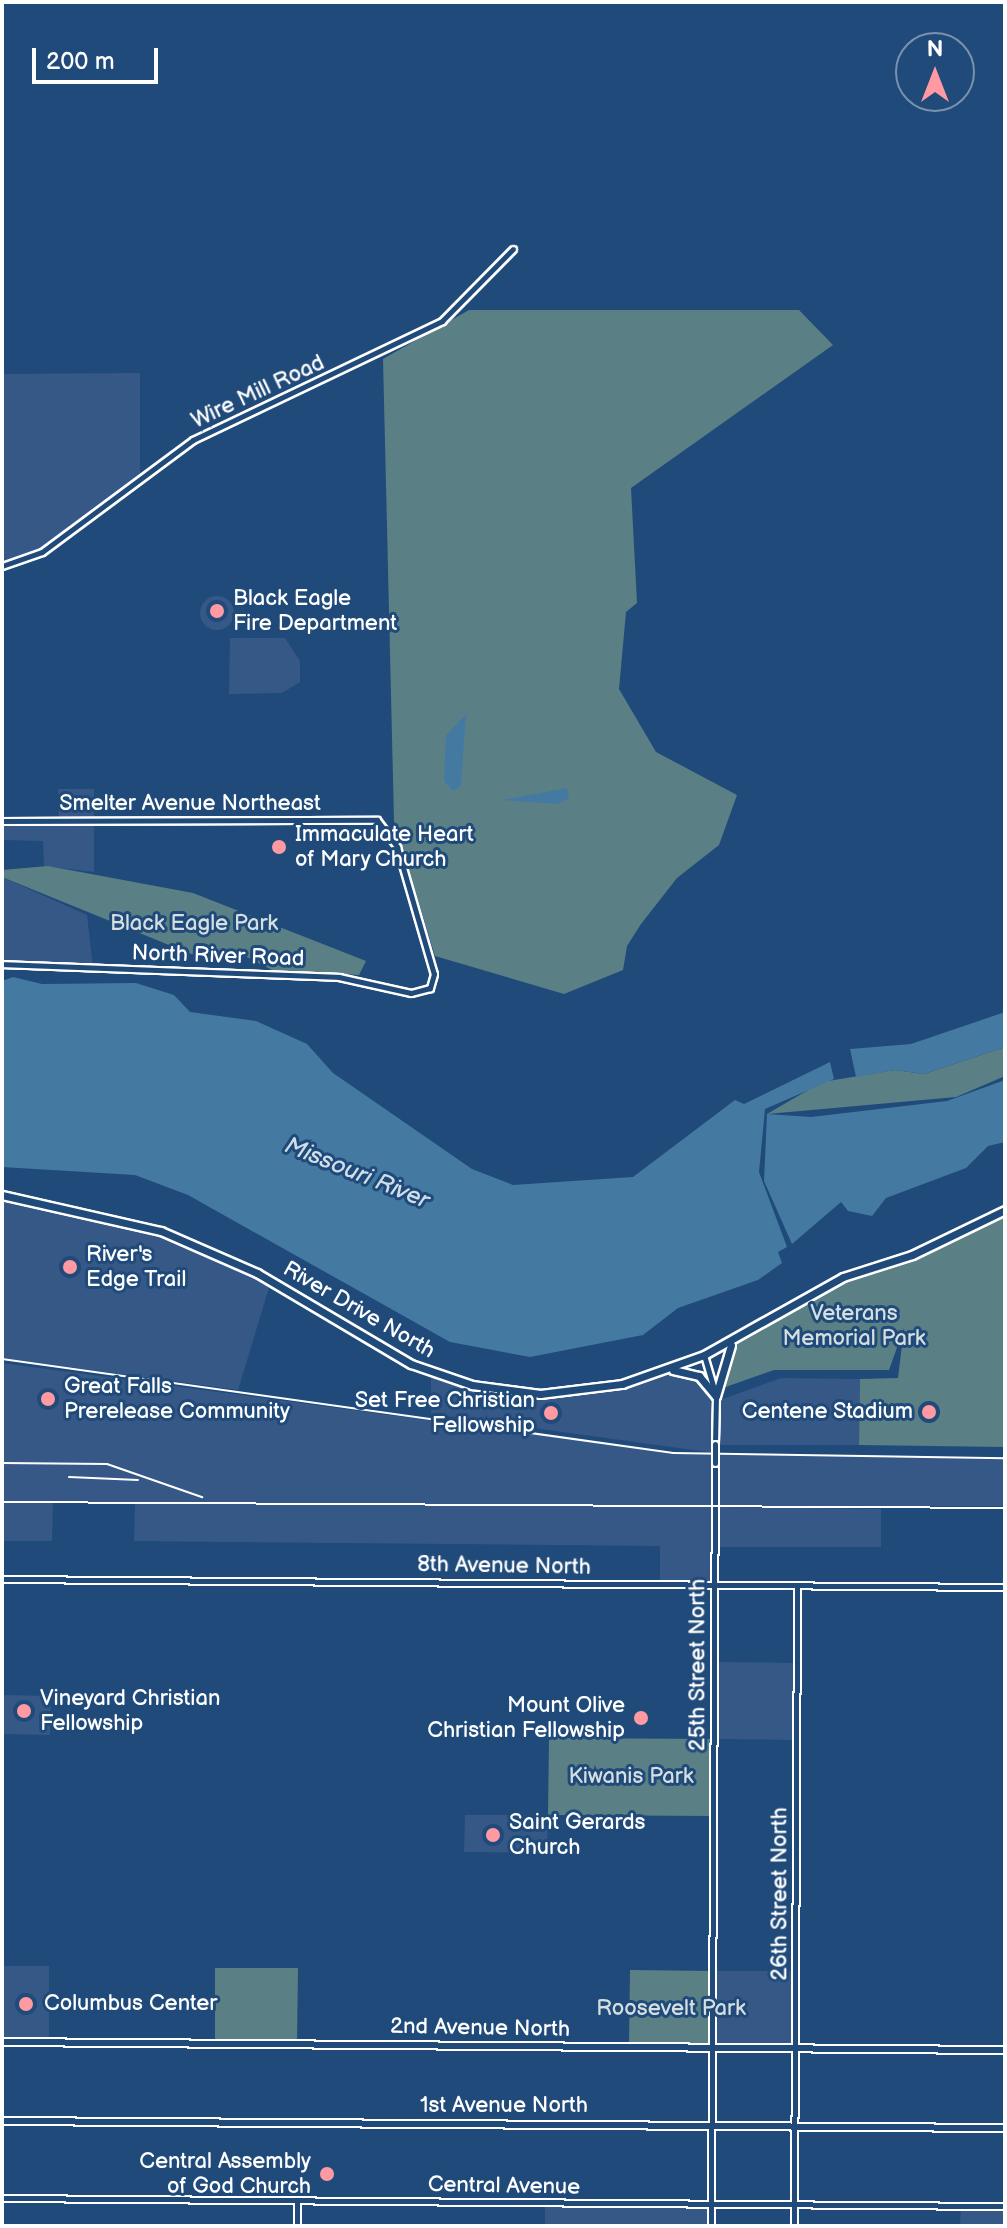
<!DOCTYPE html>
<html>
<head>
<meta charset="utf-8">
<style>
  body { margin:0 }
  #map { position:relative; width:1007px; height:2228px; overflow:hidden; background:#1f4a7a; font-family:"Balsamiq Sans",sans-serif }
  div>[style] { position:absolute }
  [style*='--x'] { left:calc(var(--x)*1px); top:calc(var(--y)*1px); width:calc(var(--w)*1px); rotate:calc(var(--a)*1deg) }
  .built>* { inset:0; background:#365887 }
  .round { border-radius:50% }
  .green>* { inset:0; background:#5a8085 }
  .water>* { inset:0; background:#4479a2 }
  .roads { filter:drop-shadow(2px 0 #fff) drop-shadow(-2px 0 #fff) drop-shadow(0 2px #fff) drop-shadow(0 -2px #fff) }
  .tertiary>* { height:5px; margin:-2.5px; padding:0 2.5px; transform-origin:2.5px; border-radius:2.5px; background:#1f4a7a }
  .secondary>* { height:6px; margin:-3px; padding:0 3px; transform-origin:3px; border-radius:3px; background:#1f4a7a }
  .primary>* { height:7px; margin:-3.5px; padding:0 3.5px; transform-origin:3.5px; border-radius:3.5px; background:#1f4a7a }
  .rail>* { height:2px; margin:-1px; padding:0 1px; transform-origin:1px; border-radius:1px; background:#fff }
  .bridges { filter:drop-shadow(2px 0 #fff) drop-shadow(-2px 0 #fff) drop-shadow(0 2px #fff) drop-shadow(0 -2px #fff) }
  .tertiary-bridge>* { height:5px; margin:-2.5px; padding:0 2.5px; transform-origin:2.5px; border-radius:2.5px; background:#1f4a7a }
  .dots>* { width:22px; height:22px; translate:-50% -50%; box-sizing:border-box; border:4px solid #1f4a7a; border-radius:50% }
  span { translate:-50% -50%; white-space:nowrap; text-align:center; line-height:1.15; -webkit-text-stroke:6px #1f4a7a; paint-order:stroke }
  .street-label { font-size:22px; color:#fff }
  .poi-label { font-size:22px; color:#fff }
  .left { translate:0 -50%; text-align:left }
  .right { translate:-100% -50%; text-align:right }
  .park-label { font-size:22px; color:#d6dfe0 }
  .water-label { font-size:24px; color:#d0dee8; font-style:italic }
  .frame { position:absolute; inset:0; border:4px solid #fff; pointer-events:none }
  .north { position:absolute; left:895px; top:32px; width:80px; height:80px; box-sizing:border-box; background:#1f4a7a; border:2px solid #7992af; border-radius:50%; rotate:0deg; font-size:22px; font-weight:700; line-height:32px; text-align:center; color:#fff }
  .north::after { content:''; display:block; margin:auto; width:28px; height:36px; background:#ff9aa2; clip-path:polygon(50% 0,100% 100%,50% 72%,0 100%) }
  .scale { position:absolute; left:32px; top:48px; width:126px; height:36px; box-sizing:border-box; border:4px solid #fff; border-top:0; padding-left:10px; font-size:24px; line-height:28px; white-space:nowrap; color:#fff; -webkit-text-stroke:6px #1f4a7a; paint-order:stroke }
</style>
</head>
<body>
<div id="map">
  <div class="built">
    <div style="clip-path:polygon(140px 373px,140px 478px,42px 552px,2px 566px,2px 374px)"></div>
    <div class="round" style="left:200px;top:596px;width:34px;height:34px"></div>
    <div style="clip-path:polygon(230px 638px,285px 638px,300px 661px,300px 682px,282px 693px,229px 694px)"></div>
    <div style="clip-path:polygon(58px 789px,94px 789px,94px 872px,44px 866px,43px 841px,2px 840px,2px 821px,59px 820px)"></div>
    <div style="clip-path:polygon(2px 877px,87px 915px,93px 967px,2px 964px)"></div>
    <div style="clip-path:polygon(2px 1195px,161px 1231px,271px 1281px,238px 1390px,2px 1358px)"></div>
    <div style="clip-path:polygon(2px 1363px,673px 1453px,1005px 1459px,1005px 1506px,715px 1507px,881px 1509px,881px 1547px,715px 1547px,714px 1585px,660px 1584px,660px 1546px,134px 1541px,135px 1502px,53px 1502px,52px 1541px,2px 1541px)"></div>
    <div style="clip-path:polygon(665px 1370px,692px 1372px,716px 1396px,715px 1453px,431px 1414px,431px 1373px,498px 1391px,582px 1392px)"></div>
    <div style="clip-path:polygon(781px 1378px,860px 1379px,859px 1445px,719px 1445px,720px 1400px)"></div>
    <div style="clip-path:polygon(714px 1662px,796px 1663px,796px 1740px,714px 1739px)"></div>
    <div style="clip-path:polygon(2px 1695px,51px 1696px,50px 1735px,2px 1734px)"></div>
    <div style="clip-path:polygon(465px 1815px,548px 1815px,547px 1853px,464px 1852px)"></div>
    <div style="clip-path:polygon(2px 1966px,49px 1966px,49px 2043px,2px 2042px)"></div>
    <div style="clip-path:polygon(713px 1971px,796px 1971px,795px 2049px,712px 2048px)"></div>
    <div style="clip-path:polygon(545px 2203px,712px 2204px,711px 2226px,545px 2226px)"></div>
    <div style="clip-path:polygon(961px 2205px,1005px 2206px,1005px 2226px,960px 2226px)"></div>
  </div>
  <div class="green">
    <div style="clip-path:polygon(469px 310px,799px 310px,833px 345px,631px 488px,637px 603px,626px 612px,619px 689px,656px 752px,737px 795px,719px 845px,677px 878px,641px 924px,627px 946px,623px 970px,564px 994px,435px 956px,394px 821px,383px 359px)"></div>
    <div style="clip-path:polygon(48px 866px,193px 893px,366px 961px,359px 975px,272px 970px,245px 956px,191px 954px,2px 877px,2px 870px)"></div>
    <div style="clip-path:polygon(1005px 1047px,1005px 1076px,956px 1097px,767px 1114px,822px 1082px,895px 1070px,924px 1074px)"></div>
    <div style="clip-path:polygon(1005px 1215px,1005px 1447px,859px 1445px,860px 1379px,898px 1378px,904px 1328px,889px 1370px,774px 1370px,720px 1389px,737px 1343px,827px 1288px,915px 1258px)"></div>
    <div style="clip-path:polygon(549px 1738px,714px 1739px,714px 1816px,548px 1815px)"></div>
    <div style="clip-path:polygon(215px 1968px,298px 1968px,297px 2044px,215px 2044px)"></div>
    <div style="clip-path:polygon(630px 1970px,713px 1971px,712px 2048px,629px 2048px)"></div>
  </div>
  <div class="water">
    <div style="clip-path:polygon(466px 714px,461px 786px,453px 791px,444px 781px,446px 735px)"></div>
    <div style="clip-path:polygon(567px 788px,569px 798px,558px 804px,502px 800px)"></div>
    <div style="clip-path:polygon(13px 977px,42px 984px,136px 983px,174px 995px,190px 1012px,256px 1021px,307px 1044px,333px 1073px,472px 1169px,513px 1185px,633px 1177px,735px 1100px,744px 1104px,830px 1062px,834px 1079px,765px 1109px,759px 1172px,787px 1247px,778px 1252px,782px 1263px,758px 1280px,678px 1308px,643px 1335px,530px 1357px,450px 1342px,188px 1195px,135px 1175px,2px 1167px,2px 981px)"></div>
    <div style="clip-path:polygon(1005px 1012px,1005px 1047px,924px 1074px,895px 1070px,856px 1077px,850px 1049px,911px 1044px)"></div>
    <div style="clip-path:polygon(1005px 1080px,1005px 1142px,988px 1146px,966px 1168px,886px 1198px,872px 1216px,848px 1211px,841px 1202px,792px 1244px,764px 1181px,767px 1114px,811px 1117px,947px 1101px)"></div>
  </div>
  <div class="roads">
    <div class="tertiary">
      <div style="--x:2;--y:566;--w:42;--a:-19.3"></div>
      <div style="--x:42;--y:552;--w:188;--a:-36.6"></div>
      <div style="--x:193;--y:440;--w:276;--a:-25.5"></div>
      <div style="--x:442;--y:321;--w:101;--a:-45.4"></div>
      <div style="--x:2;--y:821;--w:375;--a:-0.2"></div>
      <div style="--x:377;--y:820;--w:34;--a:53"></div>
      <div style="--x:397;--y:847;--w:132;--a:73.8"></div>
      <div style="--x:434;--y:974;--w:15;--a:106"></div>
      <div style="--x:430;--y:988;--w:20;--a:165"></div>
      <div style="--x:411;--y:993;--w:74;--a:-167.5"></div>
      <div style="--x:339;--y:977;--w:337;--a:-177.8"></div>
      <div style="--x:704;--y:1355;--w:43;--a:73.7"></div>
      <div style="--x:716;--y:1396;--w:48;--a:91.2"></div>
      <div style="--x:2;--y:1579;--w:1003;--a:0.46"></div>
      <div style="--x:2;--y:2198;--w:1003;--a:0.46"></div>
      <div style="--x:297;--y:2226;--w:25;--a:-90"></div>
      <div style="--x:711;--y:2226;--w:763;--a:-89.7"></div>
      <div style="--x:794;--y:2226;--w:641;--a:-89.73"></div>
    </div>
    <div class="secondary">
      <div style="--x:2;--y:2042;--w:1003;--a:0.46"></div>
      <div style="--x:2;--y:2121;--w:1003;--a:0.4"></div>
    </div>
    <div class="primary">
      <div style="--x:2;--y:1195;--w:163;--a:12.8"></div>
      <div style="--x:161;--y:1231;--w:105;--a:23.6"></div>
      <div style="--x:257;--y:1273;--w:179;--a:30.6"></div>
      <div style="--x:411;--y:1364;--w:65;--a:19"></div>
      <div style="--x:472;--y:1385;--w:69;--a:7.5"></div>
      <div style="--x:540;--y:1394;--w:83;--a:-7"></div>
      <div style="--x:622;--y:1384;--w:87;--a:-19.5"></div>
      <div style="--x:704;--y:1355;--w:159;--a:-29.3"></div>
      <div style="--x:843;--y:1277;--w:72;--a:-17.7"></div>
      <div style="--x:912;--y:1255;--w:103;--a:-25.8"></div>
      <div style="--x:673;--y:1370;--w:27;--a:13"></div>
      <div style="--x:699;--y:1376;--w:26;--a:50"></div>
      <div style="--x:716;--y:1396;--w:53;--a:-73.6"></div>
    </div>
  </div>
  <div class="rail">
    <div style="--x:2;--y:1359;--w:678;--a:7.97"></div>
    <div style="--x:673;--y:1453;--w:332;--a:0.9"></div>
    <div style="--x:2;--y:1463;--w:105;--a:0.5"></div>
    <div style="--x:107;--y:1464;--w:101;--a:19.2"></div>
    <div style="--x:69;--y:1477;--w:69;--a:2.5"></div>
    <div style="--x:2;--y:1502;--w:1003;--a:0.34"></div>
  </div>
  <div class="bridges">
    <div class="tertiary-bridge">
      <div style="--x:715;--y:1463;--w:19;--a:-90"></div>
    </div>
  </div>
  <div class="dots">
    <div style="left:217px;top:611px;background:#ff9aa2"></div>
    <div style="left:279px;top:847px;background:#ff9aa2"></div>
    <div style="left:70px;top:1267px;background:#ff9aa2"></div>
    <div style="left:48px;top:1399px;background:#ff9aa2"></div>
    <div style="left:929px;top:1412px;background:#ff9aa2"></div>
    <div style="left:551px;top:1413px;background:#ff9aa2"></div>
    <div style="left:24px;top:1711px;background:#ff9aa2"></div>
    <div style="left:641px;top:1718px;background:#ff9aa2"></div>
    <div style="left:493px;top:1835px;background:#ff9aa2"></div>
    <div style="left:26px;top:2004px;background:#ff9aa2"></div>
    <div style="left:327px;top:2174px;background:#ff9aa2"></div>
  </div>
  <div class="street-label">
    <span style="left:258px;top:392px;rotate:-25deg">Wire Mill Road</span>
    <span style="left:190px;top:804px">Smelter Avenue Northeast</span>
    <span style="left:218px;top:956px;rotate:2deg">North River Road</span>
    <span style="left:359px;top:1310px;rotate:30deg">River Drive North</span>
    <span style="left:504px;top:1566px;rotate:1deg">8th Avenue North</span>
    <span style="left:698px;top:1665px;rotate:-90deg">25th Street North</span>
    <span style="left:780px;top:1894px;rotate:-90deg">26th Street North</span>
    <span style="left:480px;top:2028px;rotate:1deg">2nd Avenue North</span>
    <span style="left:504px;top:2106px">1st Avenue North</span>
    <span style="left:504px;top:2186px;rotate:1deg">Central Avenue</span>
  </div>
  <div class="poi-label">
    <span class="left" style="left:233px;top:611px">Black Eagle<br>Fire Department</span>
    <span class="left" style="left:295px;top:847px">Immaculate Heart<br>of Mary Church</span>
    <span class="left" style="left:86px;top:1267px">River's<br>Edge Trail</span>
    <span class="left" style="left:64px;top:1399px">Great Falls<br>Prerelease Community</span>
    <span class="right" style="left:535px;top:1413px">Set Free Christian<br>Fellowship</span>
    <span class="right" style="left:913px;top:1412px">Centene Stadium</span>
    <span class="left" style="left:40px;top:1711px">Vineyard Christian<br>Fellowship</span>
    <span class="right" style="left:625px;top:1718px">Mount Olive<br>Christian Fellowship</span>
    <span class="left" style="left:509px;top:1835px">Saint Gerards<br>Church</span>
    <span class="left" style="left:44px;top:2004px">Columbus Center</span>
    <span class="right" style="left:311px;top:2174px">Central Assembly<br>of God Church</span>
  </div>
  <div class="park-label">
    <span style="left:194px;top:924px">Black Eagle Park</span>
    <span style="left:854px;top:1326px">Veterans<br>Memorial Park</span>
    <span style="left:631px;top:1777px">Kiwanis Park</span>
    <span style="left:671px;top:2009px">Roosevelt Park</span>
  </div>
  <div class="water-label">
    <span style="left:357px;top:1173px;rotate:22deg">Missouri River</span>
  </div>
  <div class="frame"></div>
  <div class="north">N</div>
  <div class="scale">200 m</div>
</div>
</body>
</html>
